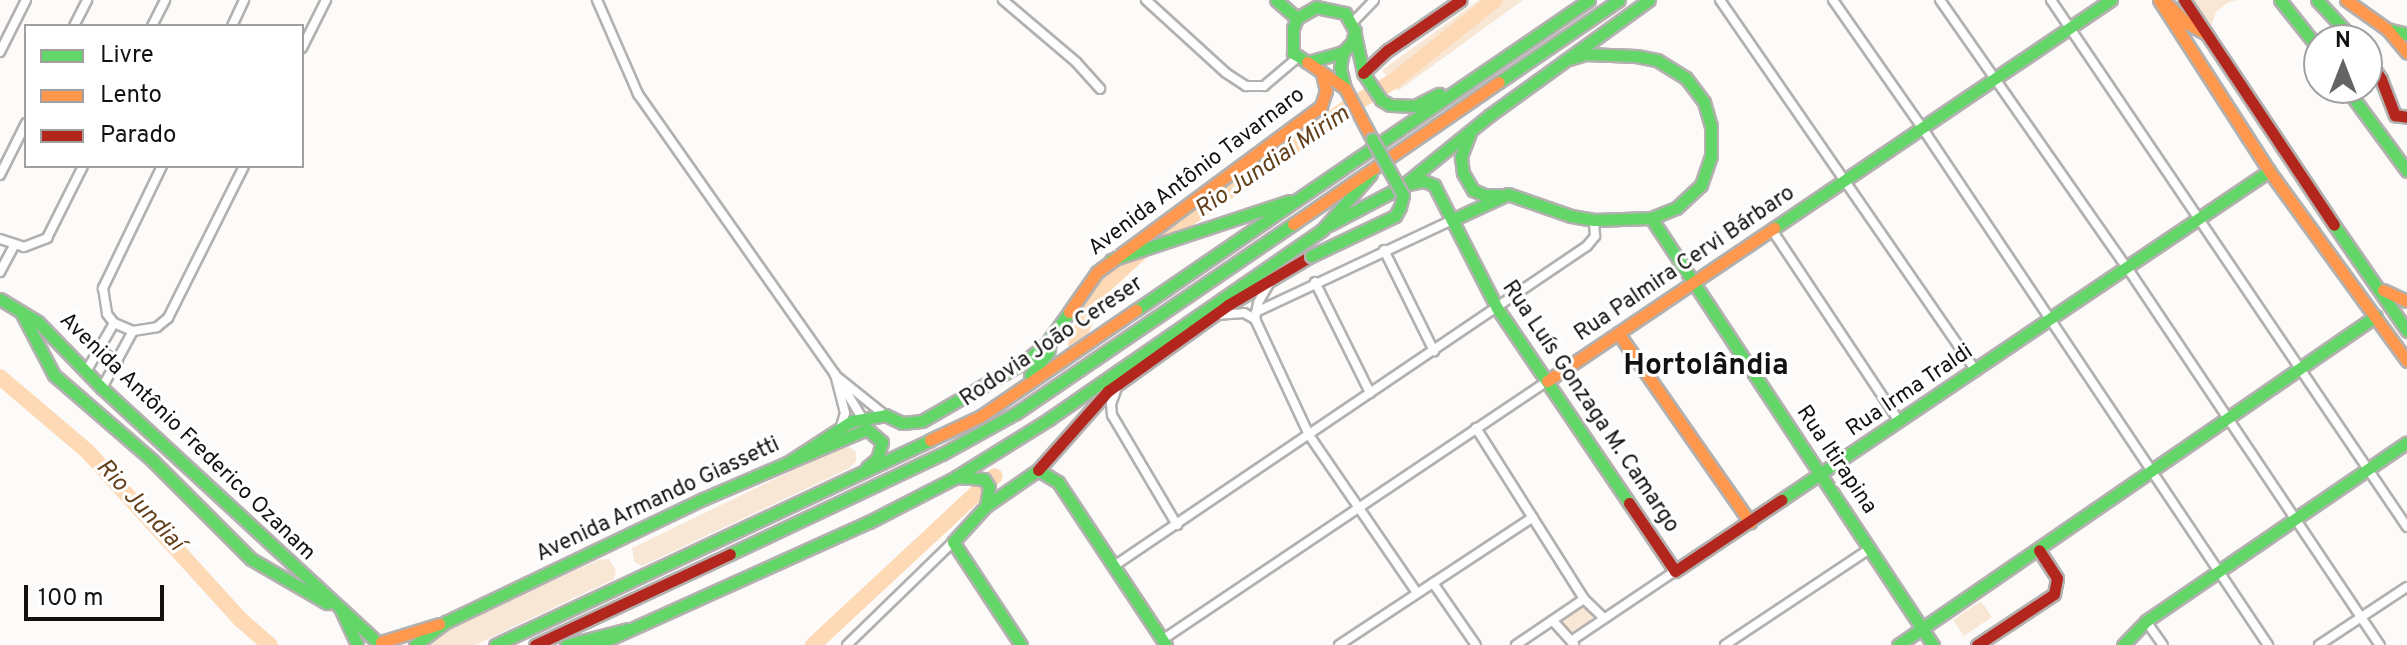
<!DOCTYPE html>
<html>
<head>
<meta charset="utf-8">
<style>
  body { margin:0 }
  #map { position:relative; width:2407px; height:645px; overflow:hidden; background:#fdfbf9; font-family:Overpass,sans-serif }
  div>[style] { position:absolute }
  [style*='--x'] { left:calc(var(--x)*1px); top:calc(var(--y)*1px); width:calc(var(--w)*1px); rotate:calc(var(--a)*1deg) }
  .green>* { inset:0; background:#f9e7d6 }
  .river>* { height:16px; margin:-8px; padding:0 8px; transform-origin:8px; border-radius:8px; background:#fed9b6 }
  .roads { filter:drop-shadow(2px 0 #b3b1af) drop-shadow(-2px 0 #b3b1af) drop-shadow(0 2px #b3b1af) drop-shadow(0 -2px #b3b1af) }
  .street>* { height:8px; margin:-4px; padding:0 4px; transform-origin:4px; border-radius:4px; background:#fffefe }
  .fast>* { height:11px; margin:-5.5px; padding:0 5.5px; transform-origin:5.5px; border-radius:5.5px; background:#63d668 }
  .slow>* { height:11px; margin:-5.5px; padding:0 5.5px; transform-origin:5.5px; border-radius:5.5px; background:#ff974d }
  .jam>* { height:11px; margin:-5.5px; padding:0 5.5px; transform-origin:5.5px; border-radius:5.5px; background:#b3261e }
  .bridges { filter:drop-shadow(2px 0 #b3b1af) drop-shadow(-2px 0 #b3b1af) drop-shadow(0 2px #b3b1af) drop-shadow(0 -2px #b3b1af) }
  .fast-bridge>* { height:11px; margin:-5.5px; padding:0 5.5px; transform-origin:5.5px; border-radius:5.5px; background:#63d668 }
  span { translate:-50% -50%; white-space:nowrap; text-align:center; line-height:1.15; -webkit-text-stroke:6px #fff; paint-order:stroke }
  .street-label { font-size:22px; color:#141211 }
  .water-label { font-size:24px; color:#63401b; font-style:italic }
  .district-label { font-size:30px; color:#141211; font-weight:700 }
  .legend { position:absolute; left:24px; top:24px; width:280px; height:144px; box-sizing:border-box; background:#fff; border:2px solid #a1a0a0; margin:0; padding:10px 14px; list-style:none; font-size:24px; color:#141211 }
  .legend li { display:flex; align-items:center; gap:16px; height:40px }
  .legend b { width:40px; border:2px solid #a1a0a0 }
  .north { position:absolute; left:2303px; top:24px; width:80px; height:80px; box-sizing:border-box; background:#fff; border:2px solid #a1a0a0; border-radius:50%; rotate:0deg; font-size:22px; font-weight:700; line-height:32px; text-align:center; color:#141211 }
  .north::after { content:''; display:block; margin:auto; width:28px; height:36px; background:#666462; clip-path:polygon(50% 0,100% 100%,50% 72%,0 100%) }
  .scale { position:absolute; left:24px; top:585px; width:140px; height:36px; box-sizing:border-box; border:4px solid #141211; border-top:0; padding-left:10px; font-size:24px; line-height:28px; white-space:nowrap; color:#141211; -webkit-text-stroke:6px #fff; paint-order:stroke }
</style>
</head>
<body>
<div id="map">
  <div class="green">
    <div style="clip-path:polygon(1479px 0,1523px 0,1398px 91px,1382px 70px)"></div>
    <div style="clip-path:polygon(2191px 0,2238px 0,2227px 3px,2216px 12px,2211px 27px)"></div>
    <div style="clip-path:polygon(850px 447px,856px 452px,856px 461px,850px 468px,642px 566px,634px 562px,632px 548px,839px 448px)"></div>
    <div style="clip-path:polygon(609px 559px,616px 570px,614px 579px,475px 645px,424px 645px,446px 630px,598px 560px)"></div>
    <div style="clip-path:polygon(1981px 601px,1992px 617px,1964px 636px,1953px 620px)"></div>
    <div style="clip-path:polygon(1580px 607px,1589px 608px,1593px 614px,1591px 620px,1572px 635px,1564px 632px,1560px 621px)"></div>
  </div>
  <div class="river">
    <div style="--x:1076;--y:344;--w:53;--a:-69.2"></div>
    <div style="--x:1095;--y:294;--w:64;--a:-42.5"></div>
    <div style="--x:1142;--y:251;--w:246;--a:-34.9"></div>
    <div style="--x:1344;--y:110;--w:59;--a:-30.5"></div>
    <div style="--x:1395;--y:80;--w:128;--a:-38.7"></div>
    <div style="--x:0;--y:377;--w:116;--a:40.4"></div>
    <div style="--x:88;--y:452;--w:227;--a:47.7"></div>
    <div style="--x:241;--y:620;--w:38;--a:41"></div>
    <div style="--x:813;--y:645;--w:248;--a:-42.9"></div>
  </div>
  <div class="roads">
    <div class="street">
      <div style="--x:597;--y:0;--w:103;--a:66.4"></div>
      <div style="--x:638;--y:94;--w:342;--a:54.9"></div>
      <div style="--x:835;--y:374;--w:40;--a:75.6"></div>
      <div style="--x:845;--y:413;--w:14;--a:107"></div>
      <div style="--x:1003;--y:0;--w:96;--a:40.3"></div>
      <div style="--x:1076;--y:62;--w:36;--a:48"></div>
      <div style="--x:1146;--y:0;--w:108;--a:42.4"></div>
      <div style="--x:1226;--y:73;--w:24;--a:33"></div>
      <div style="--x:1246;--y:86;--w:18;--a:0"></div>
      <div style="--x:1264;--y:86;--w:43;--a:-40.3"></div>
      <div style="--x:1720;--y:0;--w:451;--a:55.4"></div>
      <div style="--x:1833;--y:0;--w:157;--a:55.1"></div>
      <div style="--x:1923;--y:129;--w:621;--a:56.23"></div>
      <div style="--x:1940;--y:0;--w:328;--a:55.1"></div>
      <div style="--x:2128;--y:269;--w:453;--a:56.2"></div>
      <div style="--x:2051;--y:0;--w:636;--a:55.96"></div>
      <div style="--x:1353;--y:22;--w:30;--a:-46"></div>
      <div style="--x:74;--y:26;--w:29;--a:-63"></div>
      <div style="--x:152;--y:26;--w:29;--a:-63"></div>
      <div style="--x:232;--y:26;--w:29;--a:-65"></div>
      <div style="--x:302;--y:48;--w:54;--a:-63.4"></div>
      <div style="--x:0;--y:52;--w:58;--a:-63.4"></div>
      <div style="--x:162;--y:166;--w:136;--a:115.8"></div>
      <div style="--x:103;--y:288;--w:26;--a:81"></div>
      <div style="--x:107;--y:314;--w:11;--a:52"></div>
      <div style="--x:114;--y:323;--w:21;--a:23"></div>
      <div style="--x:133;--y:331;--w:24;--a:-9"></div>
      <div style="--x:157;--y:327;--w:14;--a:-39"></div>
      <div style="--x:168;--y:318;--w:170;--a:-63.4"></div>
      <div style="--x:0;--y:175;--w:58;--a:-63.4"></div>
      <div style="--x:1772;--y:230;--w:228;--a:56.4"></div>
      <div style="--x:0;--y:239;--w:25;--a:18"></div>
      <div style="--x:24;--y:247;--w:25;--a:-21"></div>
      <div style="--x:47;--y:238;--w:80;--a:-63.4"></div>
      <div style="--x:1384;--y:250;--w:113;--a:63.7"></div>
      <div style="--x:0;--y:272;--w:30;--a:-62"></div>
      <div style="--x:1270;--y:282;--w:24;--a:120"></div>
      <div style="--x:1258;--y:303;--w:16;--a:101"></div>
      <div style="--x:1255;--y:319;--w:128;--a:65"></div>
      <div style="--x:1309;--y:435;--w:191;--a:55.6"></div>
      <div style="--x:1315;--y:282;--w:124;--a:63.6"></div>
      <div style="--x:1256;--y:312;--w:217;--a:-25.1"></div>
      <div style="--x:1217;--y:315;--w:27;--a:-4"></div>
      <div style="--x:1244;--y:313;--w:13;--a:29"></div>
      <div style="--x:99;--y:349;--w:24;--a:38"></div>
      <div style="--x:87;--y:370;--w:54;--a:-60.1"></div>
      <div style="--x:835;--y:375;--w:64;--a:38.7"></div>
      <div style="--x:842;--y:385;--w:42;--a:58.6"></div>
      <div style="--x:1118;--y:385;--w:20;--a:110"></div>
      <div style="--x:1111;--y:404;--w:11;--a:85"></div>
      <div style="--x:1112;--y:415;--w:128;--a:59.4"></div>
      <div style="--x:102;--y:388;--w:65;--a:-61.5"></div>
      <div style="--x:1476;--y:428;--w:202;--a:57.7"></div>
      <div style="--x:1584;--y:599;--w:28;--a:44"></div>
      <div style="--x:1114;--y:566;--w:571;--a:-34.08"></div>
      <div style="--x:1587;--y:246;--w:13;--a:-51"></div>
      <div style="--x:1595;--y:236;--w:16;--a:-94"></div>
      <div style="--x:1433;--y:583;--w:75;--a:55.3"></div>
      <div style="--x:2146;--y:621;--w:29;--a:55"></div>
      <div style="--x:1554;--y:622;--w:30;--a:48"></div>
      <div style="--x:1162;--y:640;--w:464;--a:-33.9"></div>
      <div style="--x:1571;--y:641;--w:125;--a:-33.9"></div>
      <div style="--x:847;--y:645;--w:148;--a:-44.2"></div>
      <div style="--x:1339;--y:645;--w:232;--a:-33.4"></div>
      <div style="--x:1516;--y:645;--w:82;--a:-34.1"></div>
      <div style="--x:1725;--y:645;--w:175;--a:-33.6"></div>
      <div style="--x:2319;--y:645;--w:105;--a:-33.4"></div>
    </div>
    <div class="fast">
      <div style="--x:1276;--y:0;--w:28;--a:41"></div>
      <div style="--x:2280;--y:0;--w:63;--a:51.5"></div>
      <div style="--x:2317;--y:0;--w:54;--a:47.2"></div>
      <div style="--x:1316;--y:7;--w:30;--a:12"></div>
      <div style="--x:1345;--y:13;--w:21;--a:61"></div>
      <div style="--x:1355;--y:31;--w:12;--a:104"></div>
      <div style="--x:1352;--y:43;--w:13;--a:135"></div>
      <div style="--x:1343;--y:52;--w:37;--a:164"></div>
      <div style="--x:1307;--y:62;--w:17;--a:-147"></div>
      <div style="--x:1293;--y:53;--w:25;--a:-90"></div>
      <div style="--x:1293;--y:28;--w:11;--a:-68"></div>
      <div style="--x:1297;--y:18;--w:22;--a:-30"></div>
      <div style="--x:2387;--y:29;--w:21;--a:14"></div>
      <div style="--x:1355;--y:35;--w:39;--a:78"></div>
      <div style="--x:1363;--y:73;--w:32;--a:56"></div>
      <div style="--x:1381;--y:100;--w:10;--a:29"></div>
      <div style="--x:1390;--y:105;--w:25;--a:2"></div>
      <div style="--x:1415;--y:106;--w:27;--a:-27"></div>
      <div style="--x:1343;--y:52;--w:15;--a:101"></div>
      <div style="--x:1340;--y:67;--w:22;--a:77"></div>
      <div style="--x:1569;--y:59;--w:17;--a:-17"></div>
      <div style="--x:1585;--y:54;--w:51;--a:2.2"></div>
      <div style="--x:1636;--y:56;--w:21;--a:11"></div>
      <div style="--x:1657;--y:60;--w:34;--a:32"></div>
      <div style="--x:1686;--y:78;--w:30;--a:53"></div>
      <div style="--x:1704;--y:102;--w:25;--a:74"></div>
      <div style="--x:1711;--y:126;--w:30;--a:90"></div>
      <div style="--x:1711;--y:156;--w:31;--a:109"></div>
      <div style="--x:1701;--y:185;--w:34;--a:137"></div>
      <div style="--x:1676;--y:208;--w:27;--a:158"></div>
      <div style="--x:1651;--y:218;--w:57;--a:178"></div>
      <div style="--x:1594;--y:220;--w:23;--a:-170"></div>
      <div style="--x:1571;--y:216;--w:67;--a:-160.8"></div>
      <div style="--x:1508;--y:194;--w:62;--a:155.1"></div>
      <div style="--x:1452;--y:220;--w:99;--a:62.9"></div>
      <div style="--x:1497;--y:308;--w:235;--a:55.9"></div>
      <div style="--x:1499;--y:82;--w:145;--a:-34.3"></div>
      <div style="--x:2346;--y:88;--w:103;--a:53.7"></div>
      <div style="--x:1470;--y:133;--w:26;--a:111"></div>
      <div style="--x:1461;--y:157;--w:16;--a:83"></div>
      <div style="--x:1463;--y:173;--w:20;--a:60"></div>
      <div style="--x:1473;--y:190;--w:12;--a:24"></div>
      <div style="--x:1484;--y:195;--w:16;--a:0"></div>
      <div style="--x:1408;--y:184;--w:16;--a:-11"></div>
      <div style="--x:1424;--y:181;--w:11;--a:22"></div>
      <div style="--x:1434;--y:185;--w:39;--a:63"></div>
      <div style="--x:1651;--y:218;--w:512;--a:56.56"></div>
      <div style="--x:1329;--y:225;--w:81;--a:-27.8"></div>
      <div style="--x:1401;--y:187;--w:114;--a:-39"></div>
      <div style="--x:1490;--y:115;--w:196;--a:-35.9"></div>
      <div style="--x:2334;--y:225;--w:129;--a:55.4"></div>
      <div style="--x:1774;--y:228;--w:407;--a:-34.1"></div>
      <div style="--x:1111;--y:260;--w:188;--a:-18.3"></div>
      <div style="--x:0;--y:299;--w:44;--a:31.2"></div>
      <div style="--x:38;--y:322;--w:92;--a:45.9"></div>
      <div style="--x:102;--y:388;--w:370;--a:42.7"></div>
      <div style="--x:1136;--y:310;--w:549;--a:-34.38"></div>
      <div style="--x:21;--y:312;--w:71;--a:62.4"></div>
      <div style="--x:54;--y:375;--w:130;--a:40.9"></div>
      <div style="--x:152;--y:460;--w:140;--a:45"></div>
      <div style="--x:251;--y:559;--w:88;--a:30.1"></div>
      <div style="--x:1030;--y:375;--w:28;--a:-51"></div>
      <div style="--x:1048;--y:353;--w:15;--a:-79"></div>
      <div style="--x:787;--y:463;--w:87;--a:-23"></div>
      <div style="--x:867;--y:429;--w:20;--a:41"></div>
      <div style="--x:882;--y:442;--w:18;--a:106"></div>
      <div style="--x:877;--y:459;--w:13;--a:141"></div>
      <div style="--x:956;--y:477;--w:28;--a:4"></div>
      <div style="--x:984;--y:479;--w:9;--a:58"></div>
      <div style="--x:989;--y:487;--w:19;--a:99"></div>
      <div style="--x:1781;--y:500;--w:589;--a:-33.99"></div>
      <div style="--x:730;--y:554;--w:234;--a:-25.3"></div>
      <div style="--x:942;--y:454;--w:85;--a:-29"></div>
      <div style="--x:1016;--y:413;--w:335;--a:-34.3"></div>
      <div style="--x:341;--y:610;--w:38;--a:65"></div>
      <div style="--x:415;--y:645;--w:39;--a:-37"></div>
      <div style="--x:446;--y:622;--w:285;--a:-25.6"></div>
      <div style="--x:703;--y:499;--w:91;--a:-23.2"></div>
      <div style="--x:787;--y:463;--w:77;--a:-32.9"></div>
      <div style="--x:852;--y:421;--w:34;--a:-10"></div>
      <div style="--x:885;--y:415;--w:19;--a:25"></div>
      <div style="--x:902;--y:423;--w:20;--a:-6"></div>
      <div style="--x:922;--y:421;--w:118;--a:-30"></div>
      <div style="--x:1024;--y:362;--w:28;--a:-39"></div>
      <div style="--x:1046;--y:344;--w:39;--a:-54"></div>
      <div style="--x:495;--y:645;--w:481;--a:-25.2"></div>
      <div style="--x:566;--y:645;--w:65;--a:-14.3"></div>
      <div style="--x:596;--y:645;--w:299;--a:-24.3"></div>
      <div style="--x:869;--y:522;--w:98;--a:-27.3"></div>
      <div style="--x:956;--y:477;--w:110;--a:-31.9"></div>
      <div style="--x:1049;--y:419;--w:333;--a:-34.7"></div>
      <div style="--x:1323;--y:229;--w:73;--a:-48.9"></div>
      <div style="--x:1021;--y:645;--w:123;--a:-123.4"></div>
      <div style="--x:953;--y:542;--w:49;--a:-47.5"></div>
      <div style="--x:986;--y:506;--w:63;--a:-34.7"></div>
      <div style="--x:1038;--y:470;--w:23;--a:31"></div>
      <div style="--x:1058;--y:482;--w:196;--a:56.5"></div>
      <div style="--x:1898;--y:645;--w:580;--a:-34.54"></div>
      <div style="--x:2123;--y:645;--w:33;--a:-46"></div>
      <div style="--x:2146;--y:621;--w:316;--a:-34.4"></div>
    </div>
    <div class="slow">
      <div style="--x:2159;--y:0;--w:203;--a:57.2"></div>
      <div style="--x:2269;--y:171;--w:235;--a:54"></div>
      <div style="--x:2163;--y:0;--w:35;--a:44"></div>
      <div style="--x:2188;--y:24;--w:21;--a:28"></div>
      <div style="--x:2346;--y:0;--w:50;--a:35.3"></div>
      <div style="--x:2387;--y:29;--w:31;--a:50"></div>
      <div style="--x:1307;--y:62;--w:46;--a:34.4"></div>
      <div style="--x:1345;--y:88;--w:58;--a:62.1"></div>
      <div style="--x:1293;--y:224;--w:250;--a:-34.6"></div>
      <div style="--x:2383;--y:290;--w:26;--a:25"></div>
      <div style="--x:1069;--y:312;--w:49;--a:-55"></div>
      <div style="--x:1097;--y:272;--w:279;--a:-36.5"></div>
      <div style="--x:1321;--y:106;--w:16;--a:-72"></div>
      <div style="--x:1326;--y:91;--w:18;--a:-103"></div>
      <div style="--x:1618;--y:333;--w:231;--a:55.1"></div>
      <div style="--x:1547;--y:381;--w:274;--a:-34"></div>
      <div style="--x:930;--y:440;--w:56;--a:-25.2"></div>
      <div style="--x:981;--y:416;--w:188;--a:-34.4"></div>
      <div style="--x:381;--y:642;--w:61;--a:-17.2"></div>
    </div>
    <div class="jam">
      <div style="--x:2184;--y:0;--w:270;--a:56.3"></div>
      <div style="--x:2367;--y:58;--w:25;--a:56"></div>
      <div style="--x:2381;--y:79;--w:39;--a:69"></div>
      <div style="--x:2395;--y:115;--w:12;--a:9"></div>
      <div style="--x:1363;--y:73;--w:34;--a:-43"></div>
      <div style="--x:1388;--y:50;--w:88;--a:-34.4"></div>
      <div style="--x:1038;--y:470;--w:106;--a:-48.5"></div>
      <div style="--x:1108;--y:391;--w:148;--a:-35.6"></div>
      <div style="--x:1228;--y:305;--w:96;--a:-30.6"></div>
      <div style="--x:1629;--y:503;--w:82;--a:55.9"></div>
      <div style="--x:1675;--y:571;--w:128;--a:-33.8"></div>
      <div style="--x:535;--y:645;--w:215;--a:-25"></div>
      <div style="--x:1977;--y:645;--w:92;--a:-33.5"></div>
      <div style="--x:2054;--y:594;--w:16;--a:-79"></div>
      <div style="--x:2057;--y:578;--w:33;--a:-123"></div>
    </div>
  </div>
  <div class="bridges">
    <div class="fast-bridge">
      <div style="--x:1311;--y:256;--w:93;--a:-25.5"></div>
      <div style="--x:1395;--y:216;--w:10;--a:-61"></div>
      <div style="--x:1400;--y:207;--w:12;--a:-76"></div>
      <div style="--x:1403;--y:195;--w:64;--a:-119"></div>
    </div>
  </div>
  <div class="street-label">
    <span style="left:1197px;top:172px;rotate:-37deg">Avenida Antônio Tavarnaro</span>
    <span style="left:1685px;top:264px;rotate:-34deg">Rua Palmira Cervi Bárbaro</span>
    <span style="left:1052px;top:342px;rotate:-34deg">Rodovia João Cereser</span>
    <span style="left:1910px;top:391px;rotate:-34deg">Rua Irma Traldi</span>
    <span style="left:1590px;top:407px;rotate:56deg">Rua Luís Gonzaga M. Camargo</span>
    <span style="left:187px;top:437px;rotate:44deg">Avenida Antônio Frederico Ozanam</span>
    <span style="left:1836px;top:460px;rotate:56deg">Rua Itirapina</span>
    <span style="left:658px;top:500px;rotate:-25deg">Avenida Armando Giassetti</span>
  </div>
  <div class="water-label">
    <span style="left:1273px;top:163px;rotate:-34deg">Rio Jundiaí Mirim</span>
    <span style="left:139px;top:506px;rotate:47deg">Rio Jundiaí</span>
  </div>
  <div class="district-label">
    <span style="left:1706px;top:367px">Hortolândia</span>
  </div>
  <ul class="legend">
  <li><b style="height:10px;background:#63d668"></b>Livre</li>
  <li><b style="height:10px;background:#ff974d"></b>Lento</li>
  <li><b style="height:10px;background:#b3261e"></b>Parado</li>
  </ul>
  <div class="north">N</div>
  <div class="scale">100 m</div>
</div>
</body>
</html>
